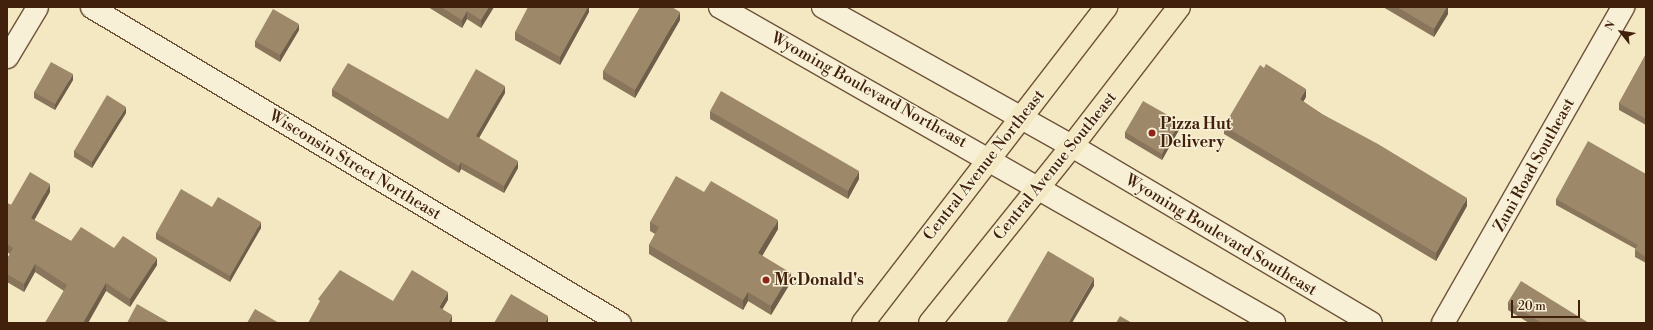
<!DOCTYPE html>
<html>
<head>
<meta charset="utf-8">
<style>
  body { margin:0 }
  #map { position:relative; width:1653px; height:330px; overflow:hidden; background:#f3e8c1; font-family:"Libre Bodoni",serif }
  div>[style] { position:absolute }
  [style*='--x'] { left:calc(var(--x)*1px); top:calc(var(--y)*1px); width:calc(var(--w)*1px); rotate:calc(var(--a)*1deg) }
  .roads { filter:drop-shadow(1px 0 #6e5339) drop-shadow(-1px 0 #6e5339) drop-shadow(0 1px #6e5339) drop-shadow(0 -1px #6e5339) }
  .minor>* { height:21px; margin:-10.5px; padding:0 10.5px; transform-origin:10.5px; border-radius:10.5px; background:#f7f0d7 }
  .tertiary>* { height:22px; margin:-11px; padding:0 11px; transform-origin:11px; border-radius:11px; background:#f7f0d7 }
  .secondary>* { height:22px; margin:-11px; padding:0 11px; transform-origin:11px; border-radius:11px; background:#f7f0d7 }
  .primary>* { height:22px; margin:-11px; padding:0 11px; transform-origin:11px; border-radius:11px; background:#f3e8c1 }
  .wall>* { inset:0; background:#88755b }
  .shaded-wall>* { inset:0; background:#6f5f4a }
  .building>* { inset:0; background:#9e886a }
  .dots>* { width:11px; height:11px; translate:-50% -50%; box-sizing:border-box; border:2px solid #f7f0d7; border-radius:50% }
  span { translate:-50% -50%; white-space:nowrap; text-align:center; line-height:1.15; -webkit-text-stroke:3px #f7f0d7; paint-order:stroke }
  .street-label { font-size:16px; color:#42210c }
  .poi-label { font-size:16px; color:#42210c; font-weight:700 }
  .left { translate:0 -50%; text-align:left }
  .frame { position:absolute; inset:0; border:8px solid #42210c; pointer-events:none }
  .north { position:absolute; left:1601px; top:12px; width:40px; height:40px; -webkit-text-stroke:3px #f7f0d7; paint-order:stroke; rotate:300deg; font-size:11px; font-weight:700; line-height:16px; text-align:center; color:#42210c }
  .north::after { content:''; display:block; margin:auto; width:14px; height:18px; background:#42210c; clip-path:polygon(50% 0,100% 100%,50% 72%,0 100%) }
  .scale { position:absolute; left:1511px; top:300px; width:69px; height:18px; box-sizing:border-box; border:2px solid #42210c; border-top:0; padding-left:5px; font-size:12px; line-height:14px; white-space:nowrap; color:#42210c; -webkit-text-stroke:3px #f7f0d7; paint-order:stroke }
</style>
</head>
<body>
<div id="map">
  <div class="roads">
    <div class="minor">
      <div style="--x:91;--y:7;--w:616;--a:30.85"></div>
      <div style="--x:7;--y:57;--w:58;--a:-59"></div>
    </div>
    <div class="tertiary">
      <div style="--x:1443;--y:323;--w:364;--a:-60.3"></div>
    </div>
    <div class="secondary">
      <div style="--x:720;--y:7;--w:638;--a:29.7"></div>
      <div style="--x:823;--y:7;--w:285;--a:29.2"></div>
      <div style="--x:1072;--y:146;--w:347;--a:30.6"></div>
    </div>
    <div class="primary">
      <div style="--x:863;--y:323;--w:399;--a:-52.4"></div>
      <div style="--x:930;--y:323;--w:227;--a:-51.3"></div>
      <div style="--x:1072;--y:146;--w:175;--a:-52.4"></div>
    </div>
  </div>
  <div class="wall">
    <div style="clip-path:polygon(428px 7px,494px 7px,481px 28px,467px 19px,462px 28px)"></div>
    <div style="clip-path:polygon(589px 7px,589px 12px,560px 65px,515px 40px,515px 32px)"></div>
    <div style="clip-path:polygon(1383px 7px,1448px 7px,1448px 14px,1434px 37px)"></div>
    <div style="clip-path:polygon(680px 20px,635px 98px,603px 79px,603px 71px)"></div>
    <div style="clip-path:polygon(299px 30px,280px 62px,255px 47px,255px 41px)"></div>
    <div style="clip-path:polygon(1646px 54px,1646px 125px,1619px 110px,1619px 103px)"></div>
    <div style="clip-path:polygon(73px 80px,55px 110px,34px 98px,34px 92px)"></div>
    <div style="clip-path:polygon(332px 89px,448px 119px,505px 93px,479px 138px,518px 168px,504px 193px,461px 169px,459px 173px,332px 96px)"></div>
    <div style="clip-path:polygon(1306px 97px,1303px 102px,1467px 206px,1436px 261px,1224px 134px,1224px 126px)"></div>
    <div style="clip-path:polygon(710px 111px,859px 179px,848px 199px,710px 119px)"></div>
    <div style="clip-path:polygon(126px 113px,92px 168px,74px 157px,74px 151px)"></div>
    <div style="clip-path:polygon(1180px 128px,1162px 160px,1125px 138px,1125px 132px)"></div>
    <div style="clip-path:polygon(1646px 174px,1646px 263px,1635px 257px,1635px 250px,1636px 249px,1556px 205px,1556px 199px)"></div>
    <div style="clip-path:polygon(50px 192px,34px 220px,71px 241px,114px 248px,157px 265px,130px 307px,106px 291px,88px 323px,45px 323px,64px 291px,35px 272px,24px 292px,7px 282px,7px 259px,10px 254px,7px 252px,7px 203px,11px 205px)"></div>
    <div style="clip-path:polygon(704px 192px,778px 229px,762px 256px,791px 282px,771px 315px,748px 301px,743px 310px,649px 254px,649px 245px,655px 234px,650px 231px,650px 222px)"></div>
    <div style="clip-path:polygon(212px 207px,261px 228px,230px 282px,156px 239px,156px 233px)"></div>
    <div style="clip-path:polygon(1508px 302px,1589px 323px,1529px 323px,1508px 310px)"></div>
  </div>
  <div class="shaded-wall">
    <div style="clip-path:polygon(489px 7px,494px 7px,481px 28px,481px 20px)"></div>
    <div style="clip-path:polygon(588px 7px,589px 7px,589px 12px,560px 65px,560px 57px)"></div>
    <div style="clip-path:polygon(1447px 7px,1448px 7px,1448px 14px,1434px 37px,1434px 29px)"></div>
    <div style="clip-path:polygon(467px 11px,467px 19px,462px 28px,462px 20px)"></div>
    <div style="clip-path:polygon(680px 12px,680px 20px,635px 98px,635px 90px)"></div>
    <div style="clip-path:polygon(299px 24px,299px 30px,280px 62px,280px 55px)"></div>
    <div style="clip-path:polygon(73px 74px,73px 80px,55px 110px,55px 104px)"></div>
    <div style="clip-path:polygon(505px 86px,505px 93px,476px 143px,476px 136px)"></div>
    <div style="clip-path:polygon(1306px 89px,1306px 97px,1300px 107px,1300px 99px)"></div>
    <div style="clip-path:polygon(126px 107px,126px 113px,92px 168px,92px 162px)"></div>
    <div style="clip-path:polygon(1180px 122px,1180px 128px,1162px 160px,1162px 154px)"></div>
    <div style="clip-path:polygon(518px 161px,518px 168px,504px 193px,504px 186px)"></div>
    <div style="clip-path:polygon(461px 162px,461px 169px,459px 173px,459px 166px)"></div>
    <div style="clip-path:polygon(859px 171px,859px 179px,848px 199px,848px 191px)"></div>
    <div style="clip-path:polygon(50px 184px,50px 192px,31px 226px,31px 218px)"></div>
    <div style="clip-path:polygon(1467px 198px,1467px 206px,1436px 261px,1436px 253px)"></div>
    <div style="clip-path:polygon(778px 220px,778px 229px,758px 263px,758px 253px)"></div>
    <div style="clip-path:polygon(261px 222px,261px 228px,230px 282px,230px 276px)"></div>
    <div style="clip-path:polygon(157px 258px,157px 265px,130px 307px,130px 299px)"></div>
    <div style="clip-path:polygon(35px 264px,35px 272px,24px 292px,24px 284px)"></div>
    <div style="clip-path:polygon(791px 273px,791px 282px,771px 315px,771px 306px)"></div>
    <div style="clip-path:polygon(1094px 278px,1094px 286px,1072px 323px,1068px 323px)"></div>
    <div style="clip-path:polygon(106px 283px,106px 291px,88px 323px,83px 323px)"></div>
    <div style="clip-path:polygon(448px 292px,448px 300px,439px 315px,439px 307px)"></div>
    <div style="clip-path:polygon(748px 292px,748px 301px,743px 310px,743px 300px)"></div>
    <div style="clip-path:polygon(452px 315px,452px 323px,448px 323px)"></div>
    <div style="clip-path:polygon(548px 316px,548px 323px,545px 323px)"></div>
  </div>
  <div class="building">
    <div style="clip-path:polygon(441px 7px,489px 7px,481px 20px,467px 11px,462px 20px)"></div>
    <div style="clip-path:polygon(528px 7px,588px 7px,560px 57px,515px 32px)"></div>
    <div style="clip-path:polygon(640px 7px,672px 7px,680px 12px,635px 90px,603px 71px)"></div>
    <div style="clip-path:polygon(1397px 7px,1447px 7px,1434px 29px)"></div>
    <div style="clip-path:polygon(273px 9px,299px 24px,280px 55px,255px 41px)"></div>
    <div style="clip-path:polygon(1646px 54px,1646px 119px,1619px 103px)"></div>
    <div style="clip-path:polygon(51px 62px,73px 74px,55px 104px,34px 92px)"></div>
    <div style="clip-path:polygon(348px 63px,448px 119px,476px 69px,505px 86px,476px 136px,518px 161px,504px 186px,461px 162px,459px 166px,332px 89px)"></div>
    <div style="clip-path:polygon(1266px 64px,1306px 89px,1300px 99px,1322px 114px,1378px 144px,1467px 198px,1436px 253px,1224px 126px,1260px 65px,1264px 68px)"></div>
    <div style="clip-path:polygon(721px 91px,859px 171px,848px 191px,710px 111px)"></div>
    <div style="clip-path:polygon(107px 95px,126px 107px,92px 162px,74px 151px)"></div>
    <div style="clip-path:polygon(1143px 101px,1180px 122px,1162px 154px,1125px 132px)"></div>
    <div style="clip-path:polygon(1588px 141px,1646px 174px,1646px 257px,1635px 250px,1638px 245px,1556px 199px)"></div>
    <div style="clip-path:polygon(30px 172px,50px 184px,31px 218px,71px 241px,81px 227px,114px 248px,123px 236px,157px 258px,130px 299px,106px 283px,83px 323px,45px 323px,67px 285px,35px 264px,24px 284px,7px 274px,7px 259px,13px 248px,7px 244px,7px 203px,11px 205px)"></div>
    <div style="clip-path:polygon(676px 176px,704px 192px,711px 181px,778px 220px,758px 253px,791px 273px,771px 306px,748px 292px,743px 300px,649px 245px,659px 227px,650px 222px)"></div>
    <div style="clip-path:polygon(181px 189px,212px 207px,218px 197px,261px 222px,230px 276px,156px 233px)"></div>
    <div style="clip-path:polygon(1048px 251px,1094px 278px,1068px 323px,1006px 323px)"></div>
    <div style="clip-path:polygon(340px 270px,393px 301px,412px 270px,448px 292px,439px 307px,452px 315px,448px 323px,308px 323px,320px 301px,318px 299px)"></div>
    <div style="clip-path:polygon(1521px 281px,1589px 323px,1542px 323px,1508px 302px)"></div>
    <div style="clip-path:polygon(511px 294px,548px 316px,545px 323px,494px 323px)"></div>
    <div style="clip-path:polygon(137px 304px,170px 323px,127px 323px)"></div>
    <div style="clip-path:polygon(255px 309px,279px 323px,247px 323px)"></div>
    <div style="clip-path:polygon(1120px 316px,1132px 323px,1116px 323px)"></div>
  </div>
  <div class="dots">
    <div style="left:1152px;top:133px;background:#8f2418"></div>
    <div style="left:766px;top:280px;background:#8f2418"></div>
  </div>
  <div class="street-label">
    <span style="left:869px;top:90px;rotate:29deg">Wyoming Boulevard Northeast</span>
    <span style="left:355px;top:165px;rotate:31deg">Wisconsin Street Northeast</span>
    <span style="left:984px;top:165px;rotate:-52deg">Central Avenue Northeast</span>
    <span style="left:1534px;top:165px;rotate:-61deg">Zuni Road Southeast</span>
    <span style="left:1055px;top:166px;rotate:-51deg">Central Avenue Southeast</span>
    <span style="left:1221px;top:235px;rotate:31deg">Wyoming Boulevard Southeast</span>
  </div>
  <div class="poi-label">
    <span class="left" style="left:1160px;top:133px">Pizza Hut<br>Delivery</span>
    <span class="left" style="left:774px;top:280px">McDonald's</span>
  </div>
  <div class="frame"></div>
  <div class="north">N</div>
  <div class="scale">20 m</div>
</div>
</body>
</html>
